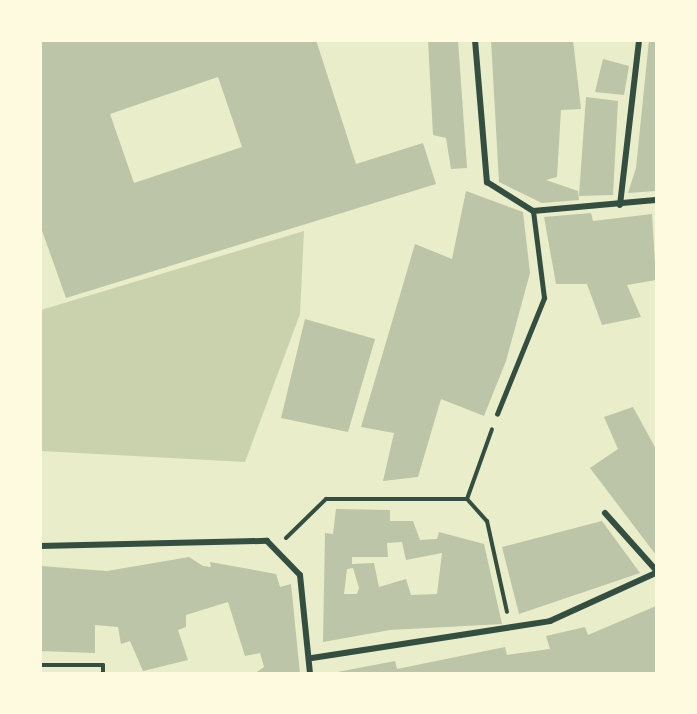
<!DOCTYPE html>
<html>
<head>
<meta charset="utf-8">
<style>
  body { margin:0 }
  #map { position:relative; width:697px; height:714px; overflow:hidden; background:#e9edc9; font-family:Jost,sans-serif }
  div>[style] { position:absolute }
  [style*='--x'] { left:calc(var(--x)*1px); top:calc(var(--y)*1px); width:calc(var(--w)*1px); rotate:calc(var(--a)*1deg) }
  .green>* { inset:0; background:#cad2ad }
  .building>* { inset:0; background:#bcc5a7 }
  .path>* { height:4px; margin:-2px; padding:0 2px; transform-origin:2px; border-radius:2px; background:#344e41 }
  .service>* { height:4.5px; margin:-2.25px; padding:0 2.25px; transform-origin:2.25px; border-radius:2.25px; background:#344e41 }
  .minor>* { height:6px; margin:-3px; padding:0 3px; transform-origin:3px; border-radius:3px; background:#344e41 }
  span { translate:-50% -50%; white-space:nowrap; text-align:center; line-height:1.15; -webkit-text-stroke:5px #fefae0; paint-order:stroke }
  .frame { position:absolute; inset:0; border:42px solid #fefae0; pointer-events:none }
</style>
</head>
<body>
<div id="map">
  <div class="green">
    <div style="clip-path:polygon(304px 231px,300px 314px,245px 462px,41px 451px,41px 310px)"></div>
  </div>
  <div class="building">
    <div style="clip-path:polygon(evenodd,40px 40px,316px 40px,356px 164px,423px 143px,436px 184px,66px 298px,40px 225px,40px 40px,218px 77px,242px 147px,134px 183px,110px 114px,218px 77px)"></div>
    <div style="clip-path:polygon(428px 40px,458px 40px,467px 168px,451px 169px,446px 138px,433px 135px)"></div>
    <div style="clip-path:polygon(491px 40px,573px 40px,581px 109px,561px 110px,557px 177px,546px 180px,578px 191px,579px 200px,542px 203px,499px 182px)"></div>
    <div style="clip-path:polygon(649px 40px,656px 40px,656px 191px,628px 193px,636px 168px)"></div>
    <div style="clip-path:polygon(603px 59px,629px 66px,624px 95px,595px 92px)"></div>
    <div style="clip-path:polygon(586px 97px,618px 101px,613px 195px,579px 196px)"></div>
    <div style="clip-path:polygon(466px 191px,523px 212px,530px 273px,506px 361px,484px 416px,441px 399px,418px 477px,383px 481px,394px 433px,361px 427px,415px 244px,452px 259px)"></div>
    <div style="clip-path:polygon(591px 213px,593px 221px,652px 214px,656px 280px,627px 285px,641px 317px,602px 325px,587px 284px,556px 284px,544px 217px)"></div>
    <div style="clip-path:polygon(305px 319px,375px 339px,348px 432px,281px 418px)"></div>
    <div style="clip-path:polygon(633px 407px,656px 449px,656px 555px,590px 468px,618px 449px,604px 417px)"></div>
    <div style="clip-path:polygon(evenodd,336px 509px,390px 510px,390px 521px,413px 521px,420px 540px,437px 539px,439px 532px,484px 544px,502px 624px,390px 630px,323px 642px,325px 533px,333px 534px,336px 509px,402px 542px,406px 560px,442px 553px,437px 594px,411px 595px,406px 579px,379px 587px,374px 563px,352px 564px,352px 557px,388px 557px,387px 543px,402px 542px,336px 509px,353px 568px,359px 588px,357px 594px,344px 594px,347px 569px,353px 568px)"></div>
    <div style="clip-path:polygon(602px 521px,640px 573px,519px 614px,502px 547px)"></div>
    <div style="clip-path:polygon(189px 557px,203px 566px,211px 567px,210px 562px,276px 574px,280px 587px,291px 584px,300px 674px,254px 674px,264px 667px,260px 653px,245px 656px,228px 602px,186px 615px,186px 627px,178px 630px,188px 660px,143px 671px,130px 641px,121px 644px,118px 627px,95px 625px,95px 653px,40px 651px,40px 566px,107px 571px)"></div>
    <div style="clip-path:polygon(656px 606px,656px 674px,327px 674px,395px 661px,397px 669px,505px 647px,507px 655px,550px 649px,546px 636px,585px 627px,588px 635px)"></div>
  </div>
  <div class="path">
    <div style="--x:467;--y:499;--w:30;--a:48"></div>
    <div style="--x:487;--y:521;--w:93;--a:77.6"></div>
    <div style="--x:467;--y:499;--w:74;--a:-70.3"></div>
    <div style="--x:286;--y:538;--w:56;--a:-44.3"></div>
    <div style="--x:326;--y:499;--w:141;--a:0"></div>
    <div style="--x:40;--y:665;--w:63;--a:0"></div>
    <div style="--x:103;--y:665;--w:9;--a:90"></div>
  </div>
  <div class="service">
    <div style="--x:497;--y:414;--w:125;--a:-67.9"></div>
    <div style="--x:544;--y:298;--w:88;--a:-97.2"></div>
  </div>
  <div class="minor">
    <div style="--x:475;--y:40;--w:143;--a:85.2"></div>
    <div style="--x:487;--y:182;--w:54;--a:32.2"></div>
    <div style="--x:533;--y:211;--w:123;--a:-5.1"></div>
    <div style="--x:620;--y:205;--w:166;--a:-83.4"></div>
    <div style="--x:605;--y:513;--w:76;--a:48.2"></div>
    <div style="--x:40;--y:546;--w:227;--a:-1.3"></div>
    <div style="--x:267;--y:541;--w:47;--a:45.9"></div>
    <div style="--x:300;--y:575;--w:100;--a:84.2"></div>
    <div style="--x:312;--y:658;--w:241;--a:-8.8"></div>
    <div style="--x:550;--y:621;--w:116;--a:-24.4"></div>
  </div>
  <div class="frame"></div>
</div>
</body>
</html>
